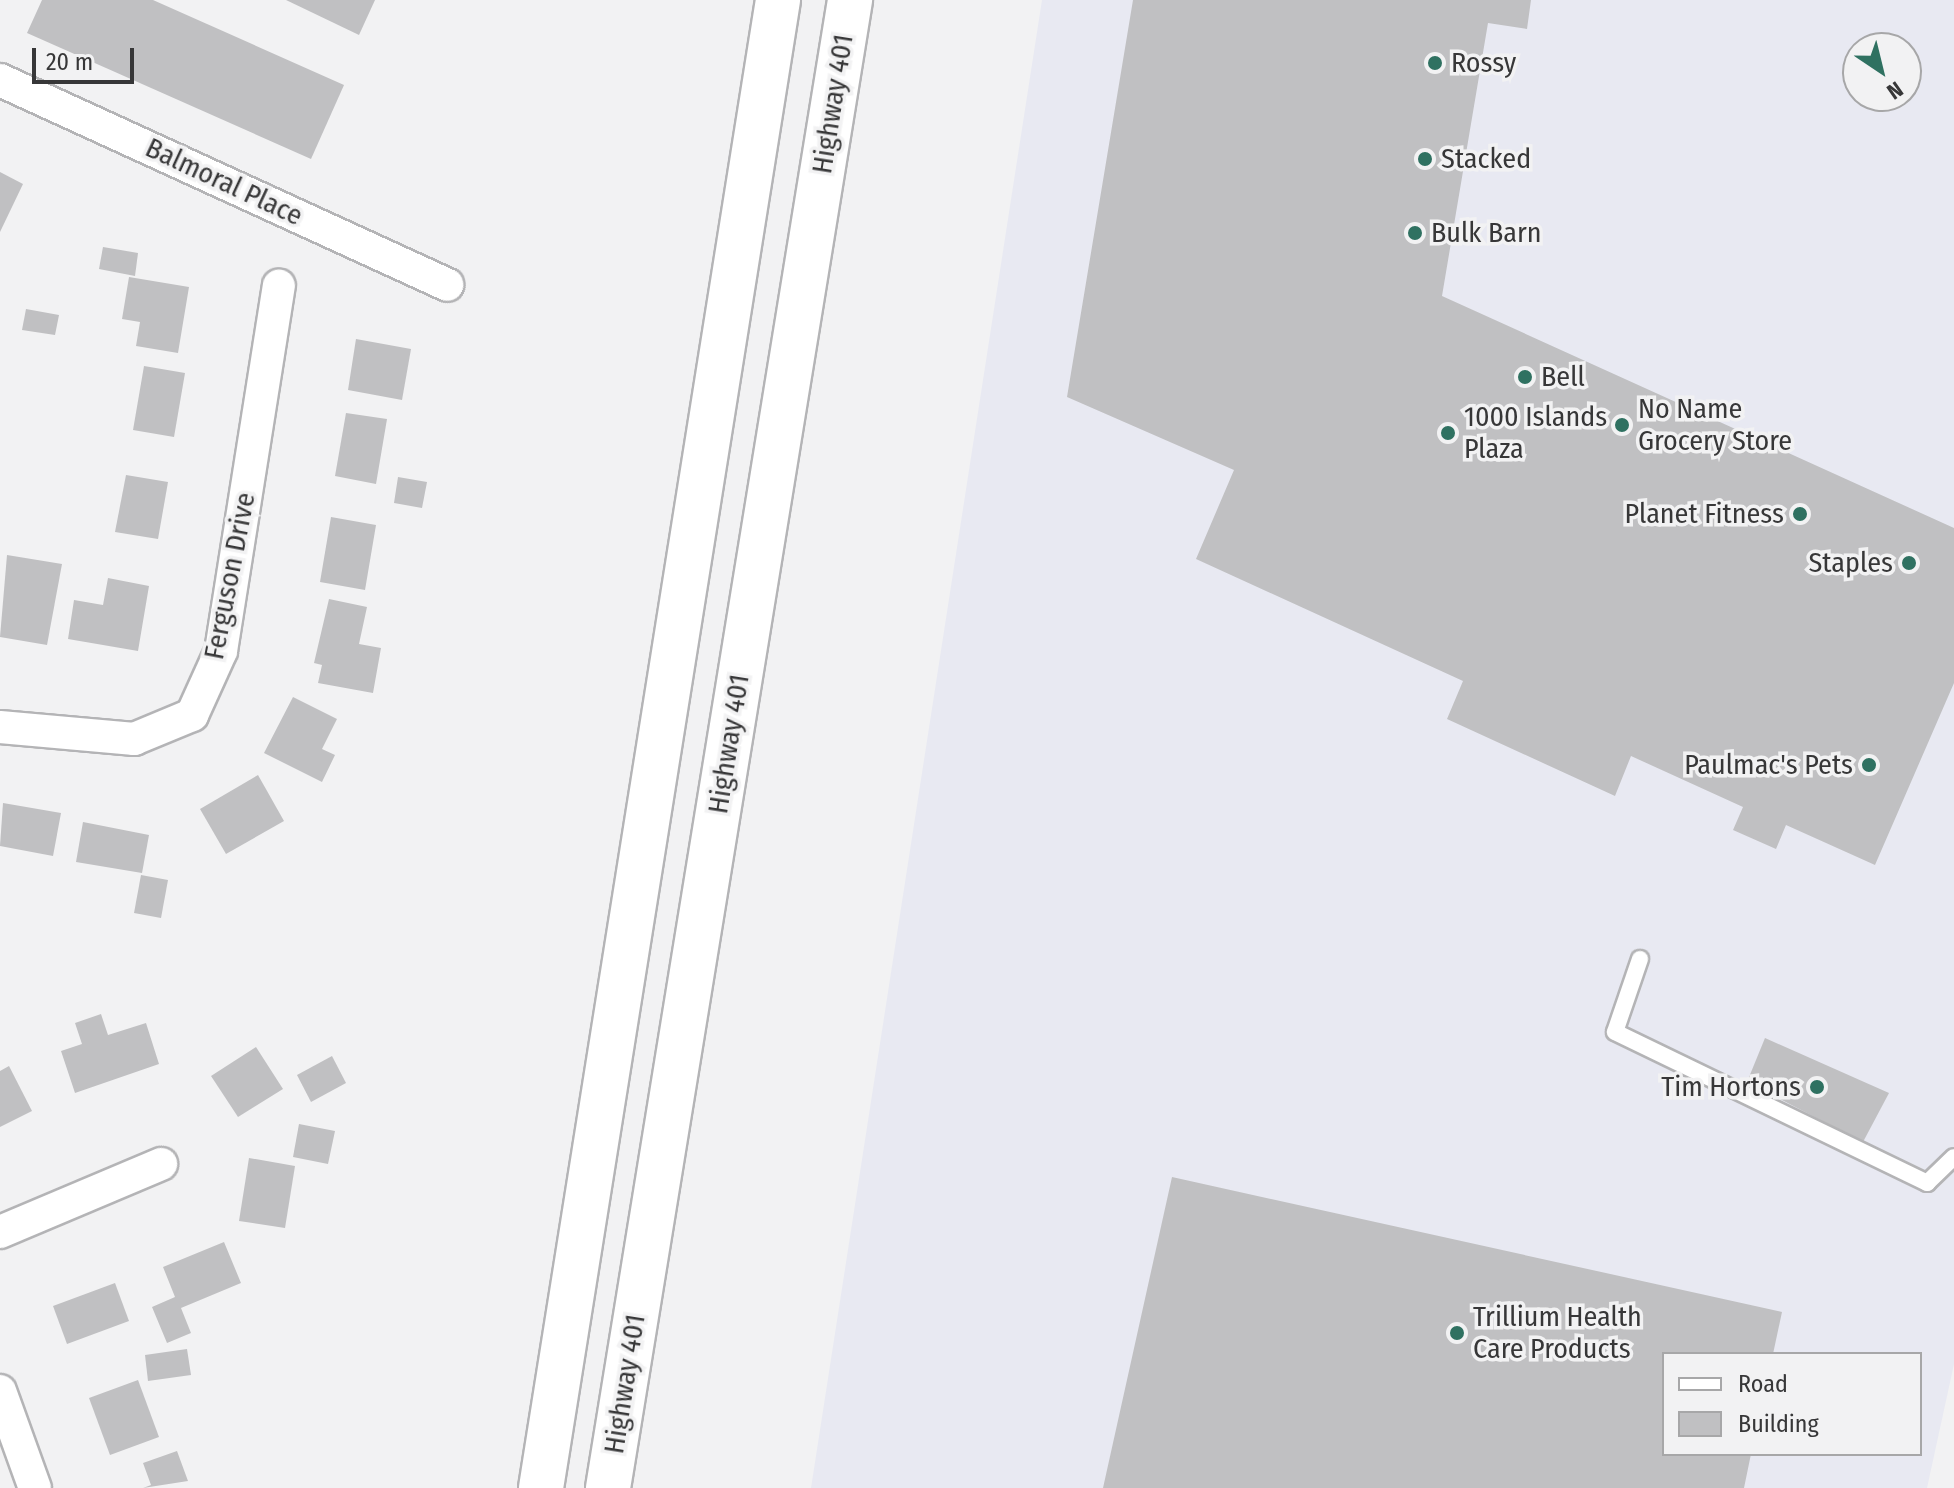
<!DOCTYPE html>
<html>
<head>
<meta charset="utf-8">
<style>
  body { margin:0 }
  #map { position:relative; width:1954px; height:1488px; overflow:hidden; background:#f2f2f3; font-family:"Fira Sans Condensed",sans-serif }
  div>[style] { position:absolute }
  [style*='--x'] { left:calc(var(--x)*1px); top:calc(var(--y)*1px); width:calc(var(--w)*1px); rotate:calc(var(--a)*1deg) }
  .built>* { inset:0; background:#e8e9f2 }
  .building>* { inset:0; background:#c0c0c2 }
  .roads { filter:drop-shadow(2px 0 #b4b4b6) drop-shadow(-2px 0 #b4b4b6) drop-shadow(0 2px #b4b4b6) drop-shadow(0 -2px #b4b4b6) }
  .lane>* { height:16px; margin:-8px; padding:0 8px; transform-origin:8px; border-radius:8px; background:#fff }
  .street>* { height:32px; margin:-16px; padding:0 16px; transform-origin:16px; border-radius:16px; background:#fff }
  .highway>* { height:44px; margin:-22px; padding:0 22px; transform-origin:22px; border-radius:22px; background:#fff }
  .dots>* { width:22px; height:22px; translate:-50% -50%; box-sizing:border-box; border:4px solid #f2f2f3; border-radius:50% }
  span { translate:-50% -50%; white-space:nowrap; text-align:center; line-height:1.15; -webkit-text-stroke:7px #f2f2f3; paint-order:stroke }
  .poi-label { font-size:28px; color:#373738 }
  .left { translate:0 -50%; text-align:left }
  .right { translate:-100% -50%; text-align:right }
  .street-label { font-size:28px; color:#373738 }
  .legend { position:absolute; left:1662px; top:1352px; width:260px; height:104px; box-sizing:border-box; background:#f2f2f3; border:2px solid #a7a7a8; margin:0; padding:10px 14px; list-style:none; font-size:24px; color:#373738 }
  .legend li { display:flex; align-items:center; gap:16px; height:40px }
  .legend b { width:40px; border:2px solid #a7a7a8 }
  .north { position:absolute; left:1842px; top:32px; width:80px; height:80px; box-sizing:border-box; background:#f2f2f3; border:2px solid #a7a7a8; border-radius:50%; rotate:145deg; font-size:22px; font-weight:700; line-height:32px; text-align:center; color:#373738 }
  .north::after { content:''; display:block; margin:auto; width:28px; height:36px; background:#2f7161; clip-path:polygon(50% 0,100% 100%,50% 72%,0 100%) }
  .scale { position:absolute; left:32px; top:48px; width:102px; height:36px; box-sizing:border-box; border:4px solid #373738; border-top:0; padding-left:10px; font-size:24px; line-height:28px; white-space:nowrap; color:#373738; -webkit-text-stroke:6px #f2f2f3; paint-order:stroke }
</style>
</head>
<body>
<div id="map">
  <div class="built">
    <div style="clip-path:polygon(evenodd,1042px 0,1954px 0,1954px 1364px,1927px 1488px,811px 1488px,1042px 0,1858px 48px,1906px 48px,1906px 96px,1858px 96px,1858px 48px,1042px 0,1664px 1354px,1920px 1354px,1920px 1454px,1664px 1454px,1664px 1354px)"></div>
  </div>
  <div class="building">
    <div style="clip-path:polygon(42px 0,153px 0,344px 85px,311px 159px,27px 33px)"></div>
    <div style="clip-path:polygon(286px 0,375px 0,359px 35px)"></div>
    <div style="clip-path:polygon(1133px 0,1531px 0,1527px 29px,1488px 23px,1442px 296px,1954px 528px,1954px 683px,1875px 865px,1786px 825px,1776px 849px,1733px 830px,1743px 807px,1631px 756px,1615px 796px,1447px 719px,1463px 681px,1196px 559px,1234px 470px,1067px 397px)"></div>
    <div style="clip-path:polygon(0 172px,23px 184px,0 232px)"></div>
    <div style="clip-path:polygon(103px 247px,138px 253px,135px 276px,99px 269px)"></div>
    <div style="clip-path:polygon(129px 277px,189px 287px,178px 353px,136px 346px,140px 322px,122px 319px)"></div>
    <div style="clip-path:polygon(26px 309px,59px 315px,55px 335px,22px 330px)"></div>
    <div style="clip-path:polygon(356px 339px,411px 349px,402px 400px,348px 390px)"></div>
    <div style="clip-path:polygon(144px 366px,185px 373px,174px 437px,133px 430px)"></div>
    <div style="clip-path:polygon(346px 413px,387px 419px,376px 484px,335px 476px)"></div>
    <div style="clip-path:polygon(126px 475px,168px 482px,158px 539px,115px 532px)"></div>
    <div style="clip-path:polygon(398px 477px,427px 482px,422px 508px,394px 503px)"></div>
    <div style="clip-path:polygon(331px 517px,376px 525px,365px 590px,320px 582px)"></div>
    <div style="clip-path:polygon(7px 555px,62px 564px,47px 645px,0 637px)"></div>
    <div style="clip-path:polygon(108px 578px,149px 586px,138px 651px,68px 639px,74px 600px,103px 605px)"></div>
    <div style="clip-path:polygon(329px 599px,367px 607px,359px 644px,381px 648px,373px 693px,318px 683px,322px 665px,314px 663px)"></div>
    <div style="clip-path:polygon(293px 697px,337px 719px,322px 749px,335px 755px,322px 782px,264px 753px)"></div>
    <div style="clip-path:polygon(258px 775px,284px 821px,226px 854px,200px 809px)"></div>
    <div style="clip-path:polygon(3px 803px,61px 813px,53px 856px,0 846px)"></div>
    <div style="clip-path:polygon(83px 822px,149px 835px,142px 873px,76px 862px)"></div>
    <div style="clip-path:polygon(141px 875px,168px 880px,161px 918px,134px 913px)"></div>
    <div style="clip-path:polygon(101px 1014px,108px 1035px,146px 1023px,159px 1064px,75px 1093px,61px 1051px,82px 1044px,75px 1023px)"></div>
    <div style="clip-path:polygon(1765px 1038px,1889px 1093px,1863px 1142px,1747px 1082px)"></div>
    <div style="clip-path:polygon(256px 1047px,283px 1089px,238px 1117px,211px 1076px)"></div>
    <div style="clip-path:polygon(332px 1056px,346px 1083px,311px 1102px,297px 1075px)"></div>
    <div style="clip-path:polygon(9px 1066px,32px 1111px,0 1127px,0 1071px)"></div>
    <div style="clip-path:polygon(299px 1124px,335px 1131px,328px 1164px,293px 1157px)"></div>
    <div style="clip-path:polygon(249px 1158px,295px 1166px,285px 1228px,239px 1221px)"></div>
    <div style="clip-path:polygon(1172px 1177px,1782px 1312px,1773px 1354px,1664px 1354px,1664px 1454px,1751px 1454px,1744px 1488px,1103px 1488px)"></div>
    <div style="clip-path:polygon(224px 1242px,241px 1283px,181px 1308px,191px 1333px,167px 1343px,152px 1307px,175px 1297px,163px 1267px)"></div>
    <div style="clip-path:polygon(115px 1283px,129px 1321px,67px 1344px,53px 1306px)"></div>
    <div style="clip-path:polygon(187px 1349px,191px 1375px,148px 1381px,145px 1355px)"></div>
    <div style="clip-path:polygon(138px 1380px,159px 1437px,110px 1455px,89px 1398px)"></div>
    <div style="clip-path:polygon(177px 1451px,188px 1481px,143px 1488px,151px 1485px,143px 1463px)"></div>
  </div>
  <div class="roads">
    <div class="lane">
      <div style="--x:1640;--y:959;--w:77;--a:108.9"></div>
      <div style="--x:1615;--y:1032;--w:347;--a:25.8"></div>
      <div style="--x:1927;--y:1183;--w:37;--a:-44"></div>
    </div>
    <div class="street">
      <div style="--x:0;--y:80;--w:492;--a:24.6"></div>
      <div style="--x:0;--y:727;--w:135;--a:5.1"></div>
      <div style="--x:134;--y:739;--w:63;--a:-22.5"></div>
      <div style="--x:192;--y:715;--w:70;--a:-65.6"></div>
      <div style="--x:221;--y:651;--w:370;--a:-81"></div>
      <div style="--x:0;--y:1232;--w:175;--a:-22.9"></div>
      <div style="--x:0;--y:1391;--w:103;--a:70.2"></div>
    </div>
    <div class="highway">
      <div style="--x:541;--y:1488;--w:1507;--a:-80.95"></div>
      <div style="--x:608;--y:1488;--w:1508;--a:-80.76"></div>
    </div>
  </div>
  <div class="dots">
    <div style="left:1435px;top:63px;background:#2f7161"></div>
    <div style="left:1425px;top:159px;background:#2f7161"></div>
    <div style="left:1415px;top:233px;background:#2f7161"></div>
    <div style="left:1525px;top:377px;background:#2f7161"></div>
    <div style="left:1622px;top:425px;background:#2f7161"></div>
    <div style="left:1448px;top:433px;background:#2f7161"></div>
    <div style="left:1800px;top:514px;background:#2f7161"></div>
    <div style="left:1909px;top:563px;background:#2f7161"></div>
    <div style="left:1869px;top:765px;background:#2f7161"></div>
    <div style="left:1817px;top:1087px;background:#2f7161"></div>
    <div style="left:1457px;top:1333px;background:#2f7161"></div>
  </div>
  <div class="poi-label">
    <span class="left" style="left:1451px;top:63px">Rossy</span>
    <span class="left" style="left:1441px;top:159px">Stacked</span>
    <span class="left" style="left:1431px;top:233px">Bulk Barn</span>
    <span class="left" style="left:1541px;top:377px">Bell</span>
    <span class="left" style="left:1638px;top:425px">No Name<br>Grocery Store</span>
    <span class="left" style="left:1464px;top:433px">1000 Islands<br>Plaza</span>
    <span class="right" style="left:1784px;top:514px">Planet Fitness</span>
    <span class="right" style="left:1893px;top:563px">Staples</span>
    <span class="right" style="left:1853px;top:765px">Paulmac's Pets</span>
    <span class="right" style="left:1801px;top:1087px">Tim Hortons</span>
    <span class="left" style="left:1473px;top:1333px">Trillium Health<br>Care Products</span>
  </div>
  <div class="street-label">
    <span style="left:833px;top:104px;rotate:-81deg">Highway 401</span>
    <span style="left:224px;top:182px;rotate:25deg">Balmoral Place</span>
    <span style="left:230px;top:576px;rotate:-79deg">Ferguson Drive</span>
    <span style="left:729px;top:744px;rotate:-81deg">Highway 401</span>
    <span style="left:625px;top:1384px;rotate:-81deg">Highway 401</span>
  </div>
  <ul class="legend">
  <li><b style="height:10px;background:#fff"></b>Road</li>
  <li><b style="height:22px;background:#c0c0c2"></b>Building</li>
  </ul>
  <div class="north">N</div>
  <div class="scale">20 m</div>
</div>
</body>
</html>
